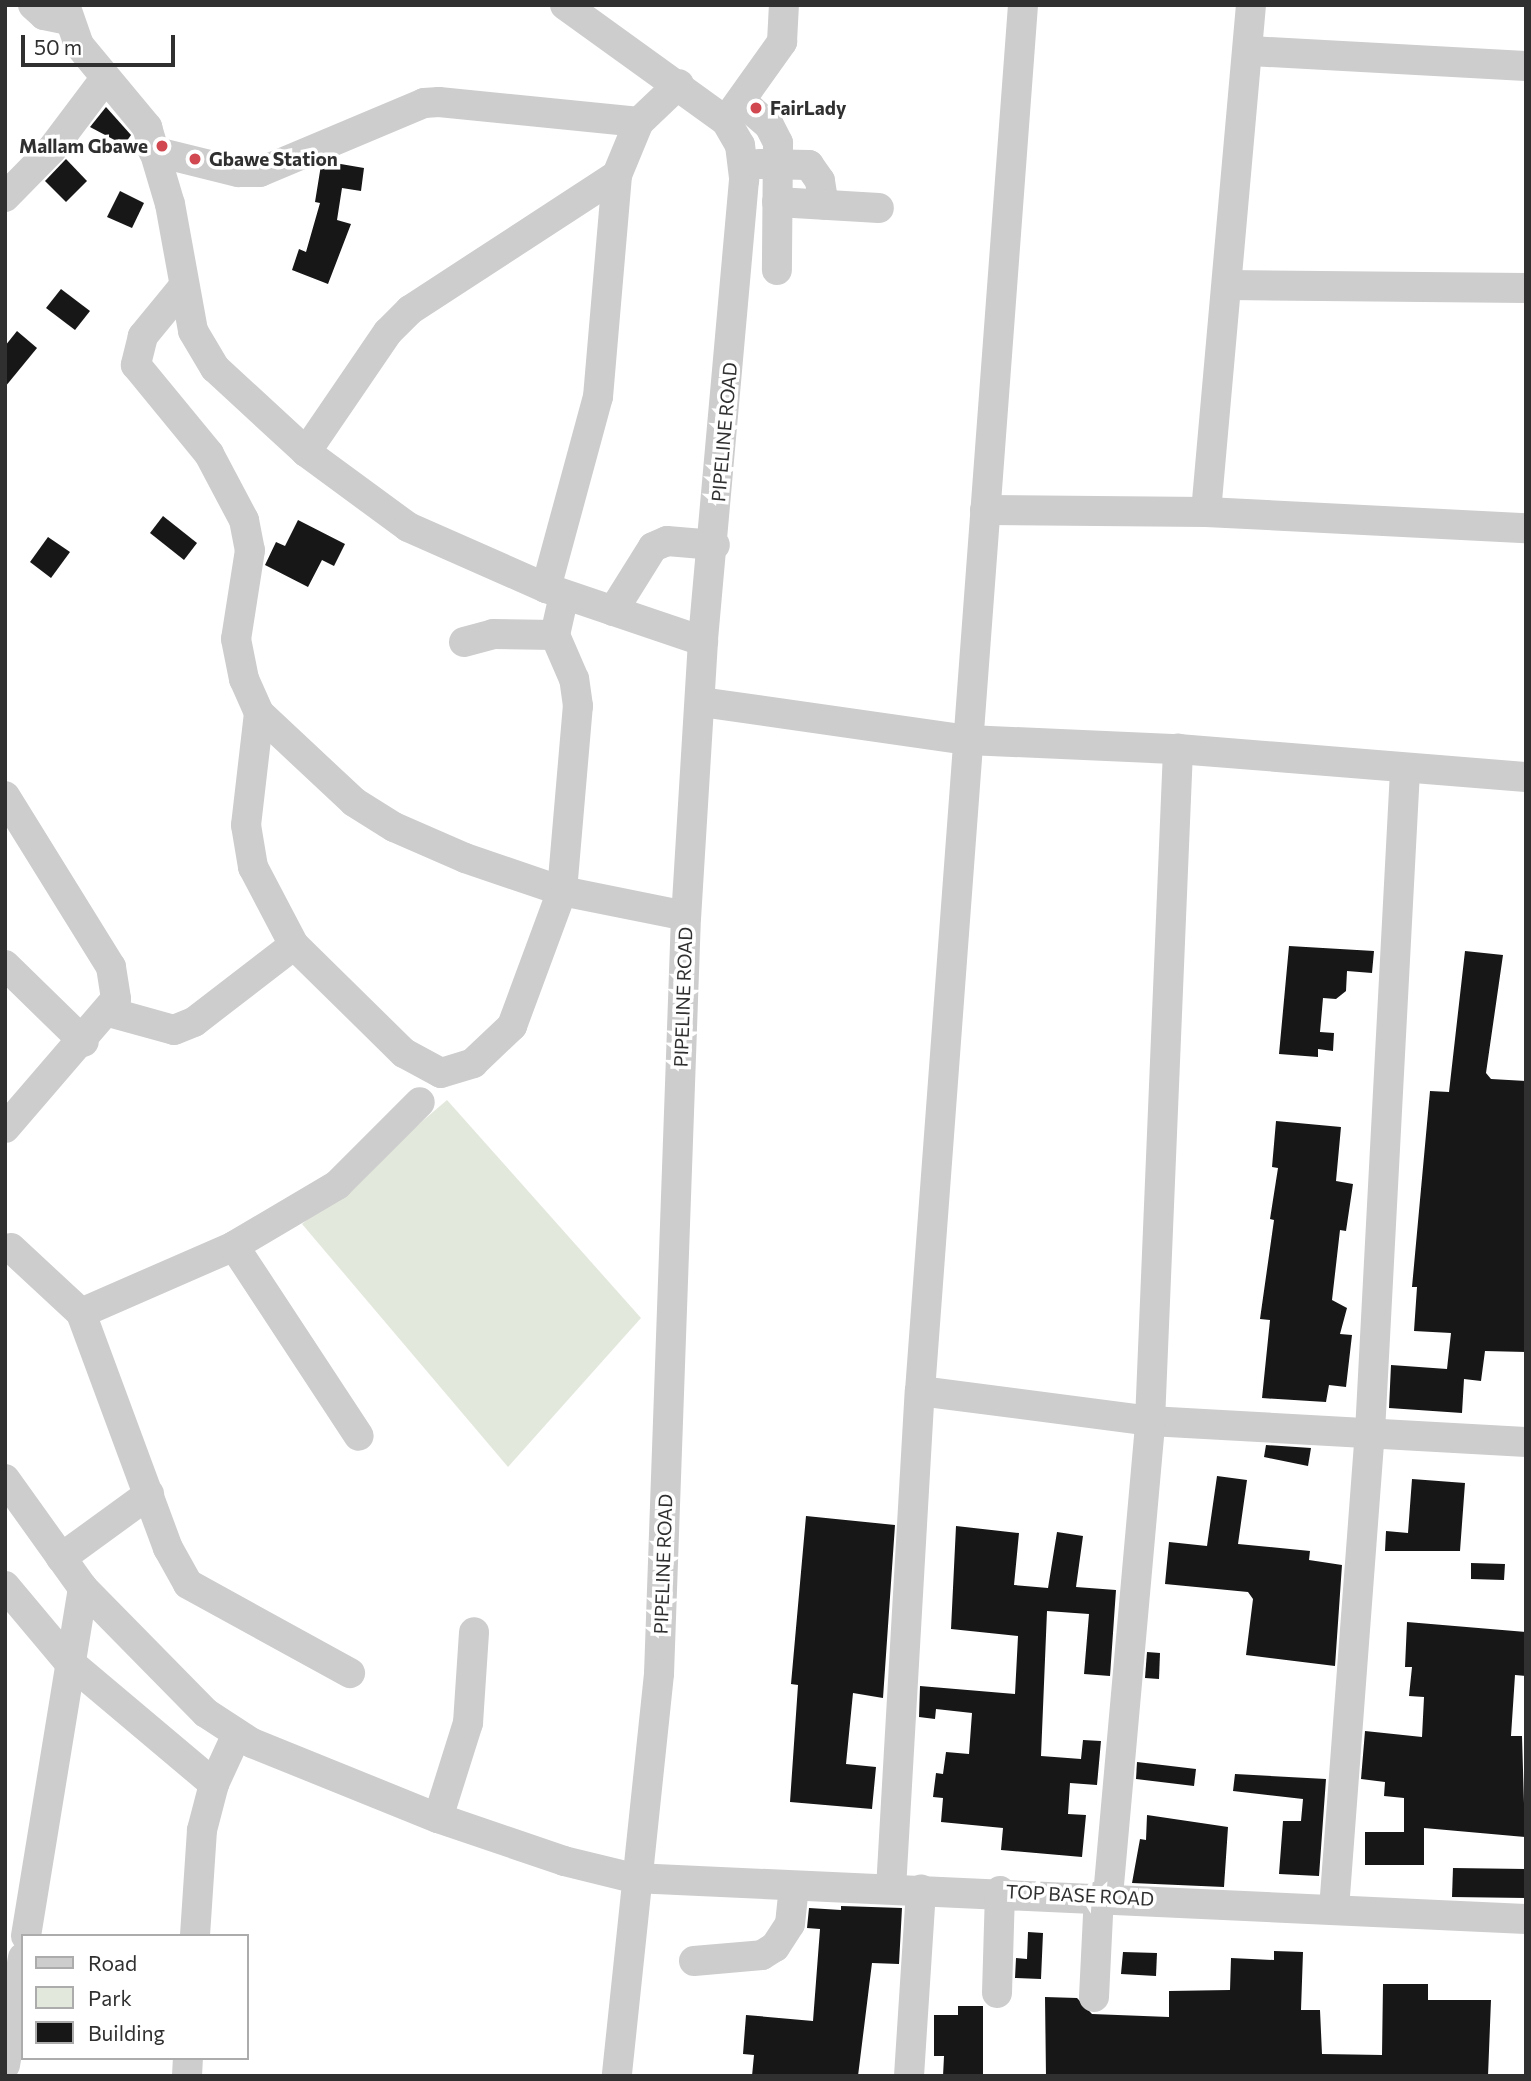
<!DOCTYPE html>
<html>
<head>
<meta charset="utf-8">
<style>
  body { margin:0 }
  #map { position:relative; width:1531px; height:2081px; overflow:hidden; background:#fff; font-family:Commissioner,sans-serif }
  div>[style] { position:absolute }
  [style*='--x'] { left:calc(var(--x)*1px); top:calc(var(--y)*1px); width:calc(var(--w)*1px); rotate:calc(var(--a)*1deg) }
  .green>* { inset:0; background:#e3e8dd }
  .building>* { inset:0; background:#171717 }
  .minor>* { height:30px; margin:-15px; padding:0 15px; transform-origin:15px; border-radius:15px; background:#cdcdcd }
  .dots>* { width:19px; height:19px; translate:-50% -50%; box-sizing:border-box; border:4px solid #fff; border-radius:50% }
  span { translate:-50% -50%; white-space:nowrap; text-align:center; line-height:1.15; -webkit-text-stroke:7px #fff; paint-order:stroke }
  .poi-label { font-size:19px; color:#303030; font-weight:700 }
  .left { translate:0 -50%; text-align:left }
  .right { translate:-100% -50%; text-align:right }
  .street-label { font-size:19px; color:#303030 }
  .frame { position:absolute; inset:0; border:7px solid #303030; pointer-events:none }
  .legend { position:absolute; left:21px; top:1934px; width:228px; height:126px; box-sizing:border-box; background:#fff; border:2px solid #acacac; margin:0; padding:9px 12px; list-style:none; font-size:21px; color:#303030 }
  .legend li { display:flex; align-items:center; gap:14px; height:35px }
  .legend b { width:35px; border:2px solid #acacac }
  .scale { position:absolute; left:21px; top:35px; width:154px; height:32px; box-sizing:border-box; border:4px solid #303030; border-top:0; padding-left:9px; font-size:21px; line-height:24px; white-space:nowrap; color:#303030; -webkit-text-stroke:5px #fff; paint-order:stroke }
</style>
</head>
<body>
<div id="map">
  <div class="green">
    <div style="clip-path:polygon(447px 1100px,641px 1318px,508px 1467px,302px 1224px)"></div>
  </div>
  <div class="building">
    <div style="clip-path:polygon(106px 107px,131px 135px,124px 145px,90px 127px)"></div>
    <div style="clip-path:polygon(66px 159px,87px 181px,66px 202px,45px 181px)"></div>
    <div style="clip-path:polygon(329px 162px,364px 168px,361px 191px,342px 188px,337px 220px,351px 224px,328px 284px,292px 270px,299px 249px,306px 252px,320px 203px,315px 202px,321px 165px)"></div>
    <div style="clip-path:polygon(120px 191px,144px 203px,132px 228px,107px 217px)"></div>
    <div style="clip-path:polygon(61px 289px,90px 311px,75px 330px,46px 308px)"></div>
    <div style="clip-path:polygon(17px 331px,37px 348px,5px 387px,5px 346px)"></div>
    <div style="clip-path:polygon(163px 516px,197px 543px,184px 560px,150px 533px)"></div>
    <div style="clip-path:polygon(298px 520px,345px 544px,334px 566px,322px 560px,308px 587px,265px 565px,276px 542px,285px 546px)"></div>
    <div style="clip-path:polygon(48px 537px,70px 552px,51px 578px,30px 562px)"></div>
    <div style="clip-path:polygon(1289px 946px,1374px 951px,1372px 973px,1347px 971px,1346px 991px,1336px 999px,1323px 998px,1320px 1032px,1334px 1033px,1333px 1051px,1318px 1049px,1318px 1057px,1279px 1054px)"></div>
    <div style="clip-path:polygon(1465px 951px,1503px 955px,1486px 1073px,1491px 1079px,1526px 1081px,1526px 1352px,1485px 1351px,1481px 1381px,1464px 1379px,1462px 1413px,1389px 1408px,1391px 1365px,1447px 1369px,1451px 1333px,1414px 1331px,1417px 1287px,1412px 1287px,1430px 1091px,1449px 1092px)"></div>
    <div style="clip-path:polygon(1276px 1121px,1341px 1127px,1336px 1181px,1353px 1184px,1346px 1231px,1340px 1230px,1332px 1300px,1347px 1308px,1340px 1334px,1352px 1335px,1346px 1387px,1329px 1385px,1326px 1402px,1262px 1398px,1270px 1320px,1260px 1319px,1274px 1220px,1270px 1219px,1278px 1168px,1272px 1167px)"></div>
    <div style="clip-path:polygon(1266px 1445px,1311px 1448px,1308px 1466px,1264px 1457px)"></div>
    <div style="clip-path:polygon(1217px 1476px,1247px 1480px,1238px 1544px,1310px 1551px,1309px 1560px,1342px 1565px,1335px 1666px,1246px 1655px,1253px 1599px,1248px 1592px,1165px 1584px,1169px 1542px,1207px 1546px)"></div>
    <div style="clip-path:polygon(1412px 1479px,1465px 1483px,1460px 1551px,1385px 1551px,1386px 1531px,1408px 1533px)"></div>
    <div style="clip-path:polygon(806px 1516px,895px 1525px,883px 1698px,853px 1693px,846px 1764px,876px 1767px,872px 1809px,790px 1802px,798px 1685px,791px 1684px)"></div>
    <div style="clip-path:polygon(956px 1526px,1019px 1533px,1014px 1585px,1048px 1588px,1057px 1532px,1083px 1536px,1076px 1587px,1116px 1590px,1110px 1676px,1084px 1674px,1089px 1614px,1047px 1611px,1041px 1756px,1081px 1759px,1083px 1740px,1101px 1741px,1097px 1785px,1070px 1783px,1068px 1814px,1086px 1815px,1082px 1857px,1001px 1850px,1003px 1828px,941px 1822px,943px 1798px,933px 1797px,936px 1773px,943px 1774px,946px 1752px,969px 1754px,972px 1713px,936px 1709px,935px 1719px,919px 1717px,920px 1686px,1015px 1694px,1018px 1636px,951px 1629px)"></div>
    <div style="clip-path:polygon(1471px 1563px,1505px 1564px,1504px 1580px,1471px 1579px)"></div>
    <div style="clip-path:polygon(1407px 1622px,1526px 1632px,1526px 1676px,1515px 1675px,1511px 1736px,1522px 1736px,1525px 1837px,1424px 1828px,1424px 1865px,1365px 1865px,1365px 1832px,1404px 1832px,1404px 1798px,1384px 1796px,1385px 1782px,1361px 1779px,1365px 1731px,1422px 1737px,1424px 1697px,1409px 1696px,1412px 1667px,1405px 1667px)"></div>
    <div style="clip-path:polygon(1147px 1652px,1160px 1653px,1159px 1679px,1145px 1678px)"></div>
    <div style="clip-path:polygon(1137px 1762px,1196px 1769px,1194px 1786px,1136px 1779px)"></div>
    <div style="clip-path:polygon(1235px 1774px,1326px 1779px,1319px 1876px,1279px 1874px,1283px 1821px,1301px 1821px,1303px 1799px,1233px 1791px)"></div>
    <div style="clip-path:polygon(1147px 1815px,1228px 1827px,1224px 1887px,1132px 1883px,1140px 1839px,1146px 1840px)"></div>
    <div style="clip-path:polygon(1453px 1868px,1526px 1869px,1526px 1898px,1452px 1897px)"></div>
    <div style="clip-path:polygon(841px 1906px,902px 1908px,899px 1964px,872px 1963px,858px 2076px,752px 2076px,754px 2055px,743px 2054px,746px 2015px,813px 2021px,820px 1929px,807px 1928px,809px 1908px,841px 1910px)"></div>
    <div style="clip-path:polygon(1028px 1932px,1043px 1933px,1041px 1979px,1015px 1978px,1016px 1958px,1027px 1959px)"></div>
    <div style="clip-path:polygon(1274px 1951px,1303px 1952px,1301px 2010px,1320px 2010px,1322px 2054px,1382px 2055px,1383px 1984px,1428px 1984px,1428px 2000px,1491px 2000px,1488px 2076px,1046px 2076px,1045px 1997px,1077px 1998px,1092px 2014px,1169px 2017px,1169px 1991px,1230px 1990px,1231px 1958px,1274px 1960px)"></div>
    <div style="clip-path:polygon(1123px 1952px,1157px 1953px,1156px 1976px,1121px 1974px)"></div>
    <div style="clip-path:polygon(958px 2006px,983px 2006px,983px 2076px,943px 2076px,944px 2056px,934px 2056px,934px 2015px,958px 2015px)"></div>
  </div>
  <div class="minor">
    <div style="--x:33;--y:5;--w:15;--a:42"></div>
    <div style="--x:44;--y:15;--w:25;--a:12"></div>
    <div style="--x:65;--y:5;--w:42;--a:70.7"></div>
    <div style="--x:79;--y:45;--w:107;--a:50.3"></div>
    <div style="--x:147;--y:127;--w:80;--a:73.4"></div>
    <div style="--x:170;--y:204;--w:129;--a:79.7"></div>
    <div style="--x:193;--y:331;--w:43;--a:59.3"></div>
    <div style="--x:215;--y:368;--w:124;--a:42.7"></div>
    <div style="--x:306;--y:452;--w:127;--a:36.3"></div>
    <div style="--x:408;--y:527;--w:151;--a:23.8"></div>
    <div style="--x:546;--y:588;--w:166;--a:18.7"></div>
    <div style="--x:565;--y:5;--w:198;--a:35.8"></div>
    <div style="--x:726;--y:121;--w:28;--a:60"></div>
    <div style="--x:740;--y:145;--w:35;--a:83"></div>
    <div style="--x:744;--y:180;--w:463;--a:95.1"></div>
    <div style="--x:703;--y:641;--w:276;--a:93.5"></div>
    <div style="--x:686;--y:916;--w:758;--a:92.04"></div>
    <div style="--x:659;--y:1674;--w:404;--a:96"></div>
    <div style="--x:1250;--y:51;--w:276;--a:3.1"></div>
    <div style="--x:741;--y:101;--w:37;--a:41"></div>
    <div style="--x:769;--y:125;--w:20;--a:63"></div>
    <div style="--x:778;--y:143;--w:127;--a:90.5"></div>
    <div style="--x:730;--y:115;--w:90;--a:-54.5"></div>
    <div style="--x:782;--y:42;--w:37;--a:-87"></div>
    <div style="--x:153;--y:151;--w:88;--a:13.9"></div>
    <div style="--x:238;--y:172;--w:22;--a:0"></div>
    <div style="--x:260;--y:172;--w:178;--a:-22.8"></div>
    <div style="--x:424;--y:103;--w:15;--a:-4"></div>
    <div style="--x:439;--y:102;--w:201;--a:5.7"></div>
    <div style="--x:759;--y:164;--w:50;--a:1.1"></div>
    <div style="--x:809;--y:165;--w:19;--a:55"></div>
    <div style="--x:820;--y:181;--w:24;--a:81"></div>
    <div style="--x:5;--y:197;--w:67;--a:-45.6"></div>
    <div style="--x:52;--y:149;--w:86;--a:-53"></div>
    <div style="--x:777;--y:202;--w:102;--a:3.4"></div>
    <div style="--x:1229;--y:285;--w:297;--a:0.6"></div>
    <div style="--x:184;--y:286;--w:65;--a:129.4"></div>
    <div style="--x:143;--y:336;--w:30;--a:104"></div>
    <div style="--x:136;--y:365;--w:115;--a:50.6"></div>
    <div style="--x:209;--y:454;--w:75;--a:62.1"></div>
    <div style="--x:244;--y:520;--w:31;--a:79"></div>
    <div style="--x:250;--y:550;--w:90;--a:98.9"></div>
    <div style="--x:236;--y:639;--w:41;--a:78.7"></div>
    <div style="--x:244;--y:679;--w:37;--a:66"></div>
    <div style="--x:259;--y:713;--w:130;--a:43.1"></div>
    <div style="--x:354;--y:802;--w:47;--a:32"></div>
    <div style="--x:394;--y:827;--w:77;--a:23.6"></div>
    <div style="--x:465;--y:858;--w:102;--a:18.8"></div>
    <div style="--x:562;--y:891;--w:126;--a:11.4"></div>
    <div style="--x:306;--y:452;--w:145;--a:-55.7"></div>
    <div style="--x:388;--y:332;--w:31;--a:-45"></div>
    <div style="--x:410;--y:310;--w:247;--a:-33.1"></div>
    <div style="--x:985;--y:510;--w:221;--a:0.5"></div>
    <div style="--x:1206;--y:512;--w:320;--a:2.9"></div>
    <div style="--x:1206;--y:512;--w:509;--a:-84.93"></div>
    <div style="--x:546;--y:588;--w:198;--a:-74.8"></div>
    <div style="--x:598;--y:397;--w:223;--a:-85.1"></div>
    <div style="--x:617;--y:175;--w:57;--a:-67.5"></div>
    <div style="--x:639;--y:122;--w:55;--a:-43.5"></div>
    <div style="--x:613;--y:611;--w:75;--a:-58"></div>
    <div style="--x:653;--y:547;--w:15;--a:-23"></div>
    <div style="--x:667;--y:541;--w:48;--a:4.8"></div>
    <div style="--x:464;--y:642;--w:30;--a:-15"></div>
    <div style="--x:493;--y:634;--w:62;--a:0.9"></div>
    <div style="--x:701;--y:702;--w:270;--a:8.1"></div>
    <div style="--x:968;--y:740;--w:210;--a:2.5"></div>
    <div style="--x:1178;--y:749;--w:349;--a:4.6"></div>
    <div style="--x:259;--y:713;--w:113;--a:96.6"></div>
    <div style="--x:246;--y:825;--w:43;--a:80.5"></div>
    <div style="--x:253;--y:867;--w:88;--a:62.3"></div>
    <div style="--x:294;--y:945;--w:154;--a:44.5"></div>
    <div style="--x:404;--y:1053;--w:42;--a:28.4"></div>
    <div style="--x:441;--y:1073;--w:34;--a:-17"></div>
    <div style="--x:473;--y:1063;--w:54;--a:-43.5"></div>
    <div style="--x:512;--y:1026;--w:144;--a:-69.7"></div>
    <div style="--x:562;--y:891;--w:186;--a:-85.1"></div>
    <div style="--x:578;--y:706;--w:27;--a:-98"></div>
    <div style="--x:574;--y:679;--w:48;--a:-113.4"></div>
    <div style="--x:555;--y:635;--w:41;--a:-77.3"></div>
    <div style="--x:5;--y:796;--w:201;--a:58.2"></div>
    <div style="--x:111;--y:967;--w:32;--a:81"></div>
    <div style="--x:116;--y:999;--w:170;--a:130.7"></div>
    <div style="--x:5;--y:965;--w:110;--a:44.3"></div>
    <div style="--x:109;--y:1012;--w:67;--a:15.5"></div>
    <div style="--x:174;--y:1030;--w:22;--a:-22"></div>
    <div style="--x:194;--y:1022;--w:126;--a:-37.6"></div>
    <div style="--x:234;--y:1246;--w:227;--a:56.7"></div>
    <div style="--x:11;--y:1248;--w:96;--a:42.9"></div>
    <div style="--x:81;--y:1313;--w:251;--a:69.7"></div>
    <div style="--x:168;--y:1548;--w:41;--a:60.9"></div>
    <div style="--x:188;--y:1584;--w:185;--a:28.8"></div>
    <div style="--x:81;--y:1313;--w:167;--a:-23.6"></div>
    <div style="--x:234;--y:1246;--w:120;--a:-30.6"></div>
    <div style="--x:337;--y:1185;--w:117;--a:-45"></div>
    <div style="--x:920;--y:1391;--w:232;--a:7.4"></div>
    <div style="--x:1150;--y:1421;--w:377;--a:3.2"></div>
    <div style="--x:5;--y:1479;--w:134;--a:54.4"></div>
    <div style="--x:83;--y:1588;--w:175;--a:45.5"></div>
    <div style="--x:206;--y:1713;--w:55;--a:33.1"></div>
    <div style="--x:252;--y:1743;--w:201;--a:22"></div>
    <div style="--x:438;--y:1818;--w:133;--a:18.8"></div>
    <div style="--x:564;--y:1861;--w:72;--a:13.7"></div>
    <div style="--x:634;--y:1878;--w:893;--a:2.63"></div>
    <div style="--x:61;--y:1558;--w:109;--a:-36"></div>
    <div style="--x:5;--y:1586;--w:98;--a:50"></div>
    <div style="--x:68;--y:1661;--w:191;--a:40.1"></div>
    <div style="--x:214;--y:1784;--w:48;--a:104.6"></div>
    <div style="--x:202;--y:1830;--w:106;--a:93.8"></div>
    <div style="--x:214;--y:1784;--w:55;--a:-65.3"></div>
    <div style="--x:438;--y:1818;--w:100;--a:-72.5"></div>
    <div style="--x:468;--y:1723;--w:91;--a:-86.2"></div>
    <div style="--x:891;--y:1889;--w:499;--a:-86.7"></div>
    <div style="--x:920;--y:1391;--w:1390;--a:-85.75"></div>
    <div style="--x:1108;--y:1896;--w:477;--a:-84.9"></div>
    <div style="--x:1150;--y:1421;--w:673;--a:-87.61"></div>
    <div style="--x:1334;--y:1909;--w:478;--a:-85.7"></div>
    <div style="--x:1370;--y:1432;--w:663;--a:-86.97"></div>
    <div style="--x:26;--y:1936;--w:353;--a:-80.7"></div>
    <div style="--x:694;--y:1961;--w:68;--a:-5"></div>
    <div style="--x:762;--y:1955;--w:15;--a:-32"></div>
    <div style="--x:775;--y:1947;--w:27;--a:-57"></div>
    <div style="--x:790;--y:1924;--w:38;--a:-84"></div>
    <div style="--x:997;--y:1993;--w:102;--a:-88.3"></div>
    <div style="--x:1094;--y:1997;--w:101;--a:-87.2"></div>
    <div style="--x:5;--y:2065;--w:109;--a:-80.5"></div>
    <div style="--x:187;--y:2076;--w:18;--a:-87"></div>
    <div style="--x:909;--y:2076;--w:187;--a:-86.3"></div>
  </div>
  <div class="dots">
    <div style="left:756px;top:108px;background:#d14850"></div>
    <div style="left:162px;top:146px;background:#d14850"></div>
    <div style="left:195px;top:159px;background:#d14850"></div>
  </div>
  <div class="poi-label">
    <span class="left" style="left:770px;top:108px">FairLady</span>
    <span class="right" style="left:148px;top:146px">Mallam Gbawe</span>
    <span class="left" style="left:209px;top:159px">Gbawe Station</span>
  </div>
  <div class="street-label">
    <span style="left:724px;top:432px;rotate:-85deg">PIPELINE ROAD</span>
    <span style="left:683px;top:997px;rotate:-88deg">PIPELINE ROAD</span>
    <span style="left:663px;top:1564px;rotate:-88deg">PIPELINE ROAD</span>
    <span style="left:1080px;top:1895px;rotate:3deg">TOP BASE ROAD</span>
  </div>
  <div class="frame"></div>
  <ul class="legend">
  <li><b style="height:9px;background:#cdcdcd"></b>Road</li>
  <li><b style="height:19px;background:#e3e8dd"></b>Park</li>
  <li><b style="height:19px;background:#171717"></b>Building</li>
  </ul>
  <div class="scale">50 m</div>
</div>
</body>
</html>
